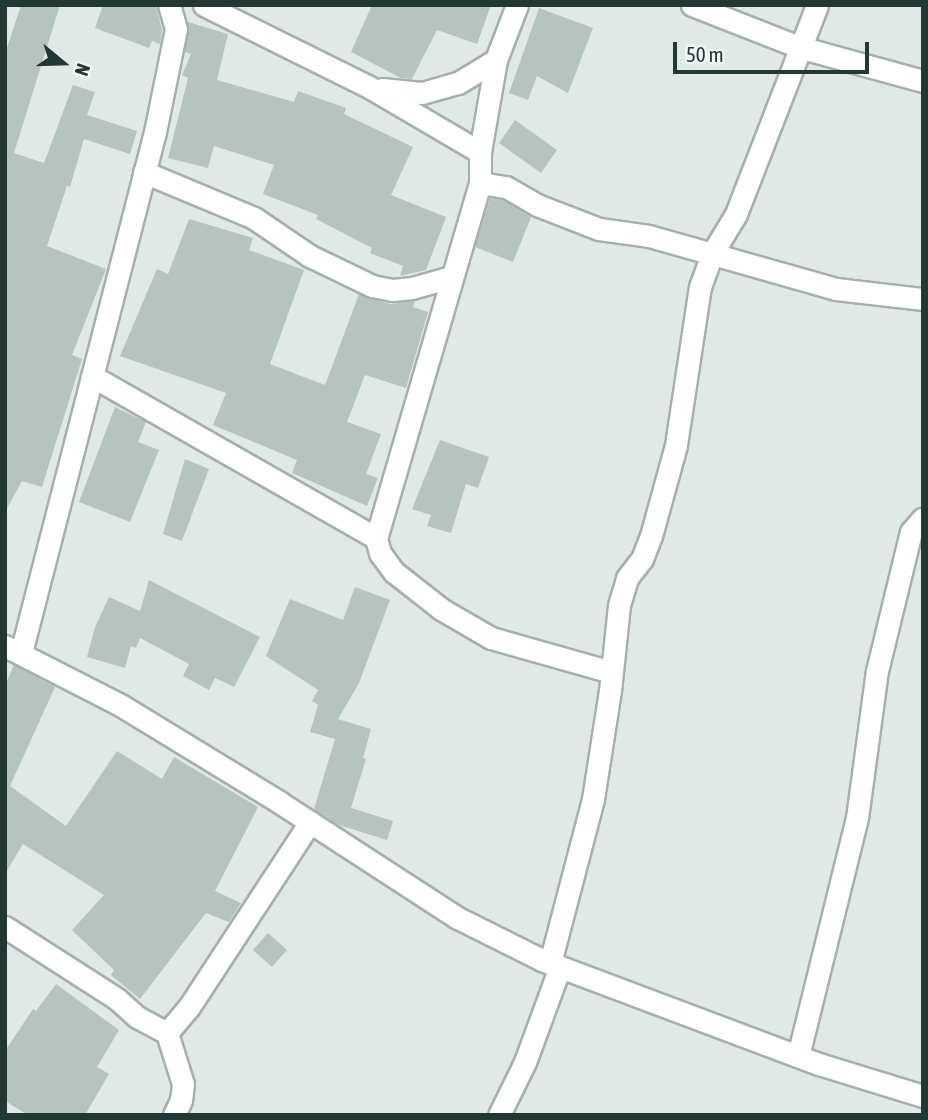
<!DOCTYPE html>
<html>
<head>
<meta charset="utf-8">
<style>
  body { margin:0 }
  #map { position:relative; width:928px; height:1120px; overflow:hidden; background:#e0e9e6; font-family:"Asap Condensed",sans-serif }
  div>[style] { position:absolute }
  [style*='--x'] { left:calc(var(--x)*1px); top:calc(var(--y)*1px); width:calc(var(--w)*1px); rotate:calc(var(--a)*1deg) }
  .building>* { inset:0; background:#b5c4bf }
  .roads { filter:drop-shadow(2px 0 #a3b0ad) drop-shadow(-2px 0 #a3b0ad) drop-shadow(0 2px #a3b0ad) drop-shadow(0 -2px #a3b0ad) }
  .minor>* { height:21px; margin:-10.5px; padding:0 10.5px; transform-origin:10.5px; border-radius:10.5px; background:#fff }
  span { translate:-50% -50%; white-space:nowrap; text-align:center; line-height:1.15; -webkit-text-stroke:5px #f0f6f3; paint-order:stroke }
  .frame { position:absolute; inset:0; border:7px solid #223834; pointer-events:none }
  .north { position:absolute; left:28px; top:28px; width:70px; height:70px; -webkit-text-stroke:5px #f0f6f3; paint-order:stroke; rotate:109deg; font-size:19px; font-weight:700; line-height:28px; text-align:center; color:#223834 }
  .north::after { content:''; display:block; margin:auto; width:24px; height:32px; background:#223834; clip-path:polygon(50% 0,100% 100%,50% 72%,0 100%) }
  .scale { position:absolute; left:673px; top:42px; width:196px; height:32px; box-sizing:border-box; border:4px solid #223834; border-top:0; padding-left:9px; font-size:21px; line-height:24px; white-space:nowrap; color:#223834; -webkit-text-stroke:5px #f0f6f3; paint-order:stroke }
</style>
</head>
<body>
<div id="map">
  <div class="building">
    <div style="clip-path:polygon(21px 5px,60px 5px,14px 153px,44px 163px,73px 85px,95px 92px,87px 115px,137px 131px,130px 154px,84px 139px,70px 187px,67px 186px,47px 246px,106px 269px,72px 355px,82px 359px,42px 487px,22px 481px,5px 512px,5px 54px)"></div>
    <div style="clip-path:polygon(103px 5px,156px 5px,162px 30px,160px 44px,152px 41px,149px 48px,95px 28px)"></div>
    <div style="clip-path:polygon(372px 5px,491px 5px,477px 44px,437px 30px,412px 79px,401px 78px,351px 52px)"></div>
    <div style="clip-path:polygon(539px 8px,593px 28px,568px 93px,537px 76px,528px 100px,509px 93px)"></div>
    <div style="clip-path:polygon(188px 22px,228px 34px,217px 80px,294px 102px,298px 91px,346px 108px,344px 114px,413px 147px,391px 195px,446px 217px,426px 270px,400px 276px,403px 266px,370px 253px,372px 248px,316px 219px,318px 215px,263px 194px,274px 165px,214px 146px,208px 168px,168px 158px,188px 78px,182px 75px,191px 54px,185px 52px)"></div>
    <div style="clip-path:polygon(515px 120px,557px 150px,541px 173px,499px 143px)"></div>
    <div style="clip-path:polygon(490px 198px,502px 200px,531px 217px,513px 262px,475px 247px)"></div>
    <div style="clip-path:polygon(189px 219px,253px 238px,249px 250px,304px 270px,270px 364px,325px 385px,359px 294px,390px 304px,415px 301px,413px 307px,428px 312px,406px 388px,365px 375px,347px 422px,381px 434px,366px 474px,378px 478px,367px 506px,292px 473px,297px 460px,213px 425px,226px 393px,120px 356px,157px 269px,168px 274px)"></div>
    <div style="clip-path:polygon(115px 407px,146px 422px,138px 442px,159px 450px,130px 522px,79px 502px)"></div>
    <div style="clip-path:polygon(440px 440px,489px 457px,478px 488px,466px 484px,451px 533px,427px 526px,431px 515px,412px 509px)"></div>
    <div style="clip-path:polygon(185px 459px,209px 469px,182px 541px,163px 534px)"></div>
    <div style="clip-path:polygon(149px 580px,260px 637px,234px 687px,215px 678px,209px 690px,183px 676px,189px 664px,140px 638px,136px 648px,131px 646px,125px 668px,87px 657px,95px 627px,109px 597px,140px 611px)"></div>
    <div style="clip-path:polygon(355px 587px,390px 600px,359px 683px,338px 719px,371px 729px,363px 758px,366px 759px,351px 808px,393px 821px,387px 840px,339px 825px,314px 809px,335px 739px,310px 732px,318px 705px,312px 701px,318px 690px,266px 656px,290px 599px,343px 620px)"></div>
    <div style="clip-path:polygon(14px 665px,55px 687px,10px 786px,66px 826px,117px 751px,162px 779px,174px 757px,258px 807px,215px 891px,241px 903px,229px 922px,206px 913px,140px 999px,111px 975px,114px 970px,72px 930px,104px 895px,23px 844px,5px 874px,5px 685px)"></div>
    <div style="clip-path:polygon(268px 933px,287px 950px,272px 967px,253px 950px)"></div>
    <div style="clip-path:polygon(56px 984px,119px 1030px,97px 1067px,109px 1074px,85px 1115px,28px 1115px,5px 1101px,5px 1051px,33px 1009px,36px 1011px)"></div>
  </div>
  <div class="roads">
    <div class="minor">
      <div style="--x:204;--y:5;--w:184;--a:26.4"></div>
      <div style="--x:369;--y:87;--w:129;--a:30.4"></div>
      <div style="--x:517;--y:5;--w:59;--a:110.9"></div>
      <div style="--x:496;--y:60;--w:93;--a:99.9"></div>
      <div style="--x:480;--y:152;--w:31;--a:90"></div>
      <div style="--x:480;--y:183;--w:370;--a:106.3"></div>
      <div style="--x:376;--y:538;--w:16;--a:75"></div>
      <div style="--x:380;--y:553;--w:24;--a:54"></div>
      <div style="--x:394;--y:572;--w:60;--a:38.2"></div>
      <div style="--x:441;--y:609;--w:58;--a:30.1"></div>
      <div style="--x:491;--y:638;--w:125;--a:15.8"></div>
      <div style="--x:692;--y:5;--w:115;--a:21.4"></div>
      <div style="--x:799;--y:47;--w:129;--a:15.3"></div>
      <div style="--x:382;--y:89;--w:40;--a:5.7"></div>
      <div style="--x:422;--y:93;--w:37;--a:-16"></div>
      <div style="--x:458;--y:83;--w:44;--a:-31.2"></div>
      <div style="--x:144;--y:172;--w:119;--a:22.7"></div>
      <div style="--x:254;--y:218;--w:68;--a:34.2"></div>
      <div style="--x:310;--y:256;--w:69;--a:25.8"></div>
      <div style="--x:372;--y:286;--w:21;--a:11"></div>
      <div style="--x:393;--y:290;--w:19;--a:-6"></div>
      <div style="--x:412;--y:288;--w:41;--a:-15.8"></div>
      <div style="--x:480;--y:183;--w:26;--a:9"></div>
      <div style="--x:506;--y:187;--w:36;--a:30"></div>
      <div style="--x:537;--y:205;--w:66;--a:21.2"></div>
      <div style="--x:599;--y:229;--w:50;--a:8"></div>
      <div style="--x:649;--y:236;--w:194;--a:15.8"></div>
      <div style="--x:836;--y:289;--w:88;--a:6.6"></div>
      <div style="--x:92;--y:376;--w:327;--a:29.7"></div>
      <div style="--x:5;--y:646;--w:131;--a:27.1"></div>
      <div style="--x:122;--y:706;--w:184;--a:31.4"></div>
      <div style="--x:279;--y:802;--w:211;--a:33"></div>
      <div style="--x:456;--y:917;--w:96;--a:26.6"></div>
      <div style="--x:542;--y:960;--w:296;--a:20.6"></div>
      <div style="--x:819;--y:1064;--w:109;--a:17.1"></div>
      <div style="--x:21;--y:653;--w:538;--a:-75.58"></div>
      <div style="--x:155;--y:132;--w:105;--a:-78.5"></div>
      <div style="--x:176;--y:29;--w:25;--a:-106"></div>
      <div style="--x:5;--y:927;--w:133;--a:32.7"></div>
      <div style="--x:117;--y:999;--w:27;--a:42"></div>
      <div style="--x:137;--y:1017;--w:34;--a:28"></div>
      <div style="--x:167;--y:1033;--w:34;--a:-50"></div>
      <div style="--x:189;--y:1007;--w:221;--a:-56.8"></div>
      <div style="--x:550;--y:963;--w:170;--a:-75.3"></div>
      <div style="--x:593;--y:799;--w:109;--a:-81.1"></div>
      <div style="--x:610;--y:691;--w:86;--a:-84"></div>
      <div style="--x:619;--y:605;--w:28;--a:-73"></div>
      <div style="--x:627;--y:578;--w:24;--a:-52"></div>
      <div style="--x:642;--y:559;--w:25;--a:-69"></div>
      <div style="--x:651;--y:536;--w:94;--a:-74.6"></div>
      <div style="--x:676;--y:445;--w:160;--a:-81.4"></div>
      <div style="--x:700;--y:287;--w:37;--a:-70"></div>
      <div style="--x:713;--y:252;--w:44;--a:-58.8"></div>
      <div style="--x:736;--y:214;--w:224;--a:-68.8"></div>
      <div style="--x:167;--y:1033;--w:53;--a:72.6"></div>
      <div style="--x:183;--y:1084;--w:16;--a:97"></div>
      <div style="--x:181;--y:1100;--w:17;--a:115"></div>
      <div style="--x:798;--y:1056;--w:245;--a:-76.1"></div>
      <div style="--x:857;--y:818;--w:148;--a:-82.3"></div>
      <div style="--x:877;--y:671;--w:143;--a:-76.3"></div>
      <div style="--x:911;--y:532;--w:18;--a:-49"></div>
      <div style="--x:499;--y:1115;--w:59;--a:-63.9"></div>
      <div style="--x:525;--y:1062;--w:101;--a:-69.8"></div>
    </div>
  </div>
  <div class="frame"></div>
  <div class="north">N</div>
  <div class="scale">50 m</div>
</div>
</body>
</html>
